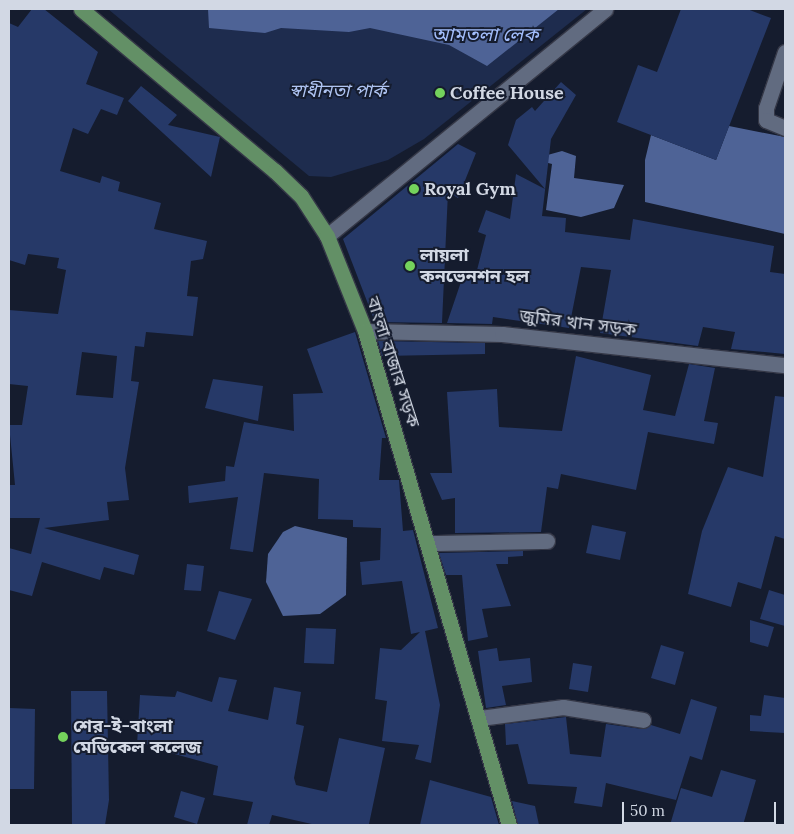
<!DOCTYPE html>
<html>
<head>
<meta charset="utf-8">
<style>
  body { margin:0 }
  #map { position:relative; width:794px; height:834px; overflow:hidden; background:#151c2e; font-family:Lora,"Noto Sans Bengali",serif }
  div>[style] { position:absolute }
  [style*='--x'] { left:calc(var(--x)*1px); top:calc(var(--y)*1px); width:calc(var(--w)*1px); rotate:calc(var(--a)*1deg) }
  .green>* { inset:0; background:#1e2c4e }
  .water>* { inset:0; background:#4e6396 }
  .building>* { inset:0; background:#263968 }
  .roads { filter:drop-shadow(1px 0 #353847) drop-shadow(-1px 0 #353847) drop-shadow(0 1px #353847) drop-shadow(0 -1px #353847) }
  .minor>* { height:15px; margin:-7.5px; padding:0 7.5px; transform-origin:7.5px; border-radius:7.5px; background:#616b80 }
  .major>* { height:15px; margin:-7.5px; padding:0 7.5px; transform-origin:7.5px; border-radius:7.5px; background:#639066 }
  .dots>* { width:14px; height:14px; translate:-50% -50%; box-sizing:border-box; border:2px solid #151c2e; border-radius:50% }
  span { translate:-50% -50%; white-space:nowrap; text-align:center; line-height:1.15; -webkit-text-stroke:4px #151c2e; paint-order:stroke }
  .park-label { font-size:18px; color:#afc4f2; font-style:italic }
  .poi-label { font-size:18px; color:#d2d8e4; font-weight:700 }
  .left { translate:0 -50%; text-align:left }
  .street-label { font-size:18px; color:#d2d8e4 }
  .water-label { font-size:19px; color:#a3befc; font-style:italic }
  .frame { position:absolute; inset:0; border:10px solid #d2d8e4; pointer-events:none }
  .scale { position:absolute; left:622px; top:802px; width:154px; height:22px; box-sizing:border-box; border:2px solid #d2d8e4; border-top:0; padding-left:6px; font-size:15px; line-height:18px; white-space:nowrap; color:#d2d8e4; -webkit-text-stroke:4px #151c2e; paint-order:stroke }
</style>
</head>
<body>
<div id="map">
  <div class="green">
    <div style="clip-path:polygon(108px 9px,587px 9px,424px 139px,388px 160px,331px 177px,309px 176px)"></div>
  </div>
  <div class="water">
    <div style="clip-path:polygon(208px 9px,559px 9px,487px 66px,449px 45px,370px 28px,349px 32px,281px 28px,265px 33px,209px 28px)"></div>
    <div style="clip-path:polygon(729px 126px,785px 137px,785px 234px,645px 202px,645px 160px,651px 135px,716px 160px)"></div>
    <div style="clip-path:polygon(562px 151px,576px 156px,574px 178px,624px 185px,614px 208px,581px 217px,546px 210px,552px 164px,533px 159px)"></div>
    <div style="clip-path:polygon(295px 526px,347px 538px,346px 595px,320px 614px,283px 616px,266px 582px,268px 554px,283px 532px)"></div>
  </div>
  <div class="building">
    <div style="clip-path:polygon(evenodd,32px 9px,44px 9px,98px 52px,86px 84px,124px 98px,117px 115px,101px 109px,88px 134px,73px 128px,60px 171px,100px 183px,102px 176px,120px 182px,118px 191px,161px 203px,154px 229px,207px 241px,203px 259px,191px 261px,187px 296px,198px 297px,193px 336px,146px 332px,144px 347px,135px 346px,131px 381px,139px 382px,125px 468px,129px 500px,107px 502px,109px 520px,44px 528px,139px 555px,134px 575px,104px 567px,100px 580px,42px 562px,32px 596px,9px 590px,9px 548px,31px 554px,40px 518px,9px 518px,9px 485px,15px 485px,9px 425px,22px 425px,28px 386px,9px 384px,9px 310px,58px 314px,66px 270px,57px 268px,59px 258px,28px 254px,25px 265px,9px 260px,9px 23px,18px 27px,32px 9px,82px 352px,117px 356px,113px 398px,76px 395px,82px 352px)"></div>
    <div style="clip-path:polygon(681px 9px,747px 9px,771px 18px,716px 160px,617px 122px,638px 65px,657px 72px)"></div>
    <div style="clip-path:polygon(561px 82px,576px 95px,551px 139px,542px 216px,566px 218px,565px 232px,630px 240px,633px 219px,774px 246px,770px 272px,785px 274px,785px 354px,731px 349px,735px 332px,703px 327px,698px 346px,600px 333px,611px 270px,581px 267px,569px 328px,493px 317px,492px 324px,447px 323px,464px 273px,476px 274px,486px 235px,478px 232px,486px 210px,510px 219px,516px 174px,545px 189px,508px 145px,516px 120px,532px 107px,535px 111px)"></div>
    <div style="clip-path:polygon(141px 86px,177px 115px,168px 125px,220px 137px,211px 177px,128px 101px)"></div>
    <div style="clip-path:polygon(458px 144px,476px 153px,458px 198px,448px 192px,442px 323px,375px 322px,343px 239px)"></div>
    <div style="clip-path:polygon(355px 332px,386px 438px,382px 438px,379px 480px,399px 480px,403px 531px,413px 530px,438px 628px,425px 631px,440px 705px,431px 763px,415px 759px,419px 745px,382px 741px,387px 701px,375px 699px,380px 648px,401px 650px,420px 632px,411px 634px,402px 581px,362px 585px,360px 562px,380px 560px,381px 528px,353px 527px,353px 520px,318px 519px,319px 479px,264px 473px,253px 552px,230px 549px,238px 497px,189px 503px,188px 486px,225px 481px,226px 466px,234px 467px,244px 422px,294px 431px,293px 394px,323px 393px,307px 349px)"></div>
    <div style="clip-path:polygon(378px 341px,485px 343px,485px 354px,382px 356px)"></div>
    <div style="clip-path:polygon(576px 356px,651px 375px,643px 410px,675px 416px,689px 364px,715px 368px,704px 421px,718px 423px,714px 444px,648px 432px,636px 490px,561px 474px,558px 489px,547px 487px,541px 532px,455px 533px,455px 498px,442px 500px,430px 473px,452px 473px,447px 392px,497px 389px,499px 427px,562px 431px)"></div>
    <div style="clip-path:polygon(213px 379px,263px 386px,258px 421px,205px 408px)"></div>
    <div style="clip-path:polygon(775px 396px,785px 397px,785px 539px,775px 536px,761px 589px,738px 582px,731px 607px,688px 594px,702px 531px,728px 467px,763px 477px)"></div>
    <div style="clip-path:polygon(592px 525px,626px 532px,620px 560px,586px 553px)"></div>
    <div style="clip-path:polygon(523px 551px,523px 556px,508px 557px,508px 564px,496px 564px,511px 606px,482px 609px,488px 637px,468px 641px,462px 575px,446px 575px,439px 553px)"></div>
    <div style="clip-path:polygon(187px 564px,204px 566px,201px 591px,184px 590px)"></div>
    <div style="clip-path:polygon(769px 590px,785px 595px,785px 626px,760px 619px)"></div>
    <div style="clip-path:polygon(219px 591px,252px 599px,235px 640px,207px 631px)"></div>
    <div style="clip-path:polygon(750px 620px,774px 627px,768px 647px,750px 642px)"></div>
    <div style="clip-path:polygon(306px 628px,336px 629px,334px 664px,304px 663px)"></div>
    <div style="clip-path:polygon(661px 645px,684px 652px,675px 685px,651px 678px)"></div>
    <div style="clip-path:polygon(497px 648px,499px 661px,530px 658px,532px 682px,502px 686px,506px 705px,486px 708px,478px 651px)"></div>
    <div style="clip-path:polygon(573px 663px,592px 666px,588px 692px,569px 689px)"></div>
    <div style="clip-path:polygon(219px 677px,237px 680px,228px 711px,268px 720px,274px 687px,301px 692px,296px 724px,304px 726px,294px 778px,296px 785px,327px 792px,339px 738px,385px 748px,369px 824px,316px 825px,272px 815px,269px 825px,247px 825px,253px 802px,213px 795px,218px 766px,171px 753px,173px 744px,137px 745px,140px 695px,175px 697px,177px 691px,212px 702px)"></div>
    <div style="clip-path:polygon(71px 691px,107px 691px,109px 800px,105px 825px,72px 825px)"></div>
    <div style="clip-path:polygon(764px 695px,785px 698px,785px 733px,750px 731px,750px 715px,761px 716px)"></div>
    <div style="clip-path:polygon(691px 699px,717px 707px,702px 760px,690px 756px,676px 800px,606px 783px,602px 807px,574px 803px,577px 787px,528px 784px,518px 744px,506px 745px,505px 724px,566px 717px,570px 754px,601px 757px,606px 724px,642px 729px,651px 725px,680px 734px)"></div>
    <div style="clip-path:polygon(9px 708px,35px 709px,34px 789px,9px 789px)"></div>
    <div style="clip-path:polygon(721px 770px,756px 780px,743px 825px,670px 825px,681px 788px,712px 797px)"></div>
    <div style="clip-path:polygon(430px 780px,491px 797px,499px 825px,420px 825px)"></div>
    <div style="clip-path:polygon(181px 791px,205px 798px,197px 824px,174px 817px)"></div>
    <div style="clip-path:polygon(512px 801px,535px 806px,539px 825px,518px 825px)"></div>
  </div>
  <div class="roads">
    <div class="minor">
      <div style="--x:785;--y:52;--w:59;--a:108.7"></div>
      <div style="--x:766;--y:108;--w:12;--a:90"></div>
      <div style="--x:766;--y:120;--w:21;--a:23"></div>
      <div style="--x:327;--y:236;--w:359;--a:-39.2"></div>
      <div style="--x:365;--y:331;--w:137;--a:1.3"></div>
      <div style="--x:502;--y:334;--w:285;--a:6.3"></div>
      <div style="--x:430;--y:543;--w:117;--a:-1"></div>
      <div style="--x:480;--y:718;--w:84;--a:-7.5"></div>
      <div style="--x:563;--y:707;--w:81;--a:9.2"></div>
    </div>
    <div class="major">
      <div style="--x:81;--y:9;--w:253;--a:39.9"></div>
      <div style="--x:275;--y:171;--w:36;--a:44"></div>
      <div style="--x:301;--y:196;--w:48;--a:57"></div>
      <div style="--x:327;--y:236;--w:102;--a:68.2"></div>
      <div style="--x:365;--y:331;--w:515;--a:73.75"></div>
    </div>
  </div>
  <div class="dots">
    <div style="left:440px;top:93px;background:#74d25c"></div>
    <div style="left:414px;top:189px;background:#74d25c"></div>
    <div style="left:410px;top:266px;background:#74d25c"></div>
    <div style="left:63px;top:737px;background:#74d25c"></div>
  </div>
  <div class="park-label">
    <span style="left:338px;top:91px">স্বাধীনতা পার্ক</span>
  </div>
  <div class="poi-label">
    <span class="left" style="left:450px;top:93px">Coffee House</span>
    <span class="left" style="left:424px;top:189px">Royal Gym</span>
    <span class="left" style="left:420px;top:266px">লায়লা<br>কনভেনশন হল</span>
    <span class="left" style="left:73px;top:737px">শের-ই-বাংলা<br>মেডিকেল কলেজ</span>
  </div>
  <div class="street-label">
    <span style="left:578px;top:323px;rotate:7deg">জুমির খান সড়ক</span>
    <span style="left:393px;top:362px;rotate:72deg">বাংলা বাজার সড়ক</span>
  </div>
  <div class="water-label">
    <span style="left:485px;top:35px">আমতলা লেক</span>
  </div>
  <div class="frame"></div>
  <div class="scale">50 m</div>
</div>
</body>
</html>
